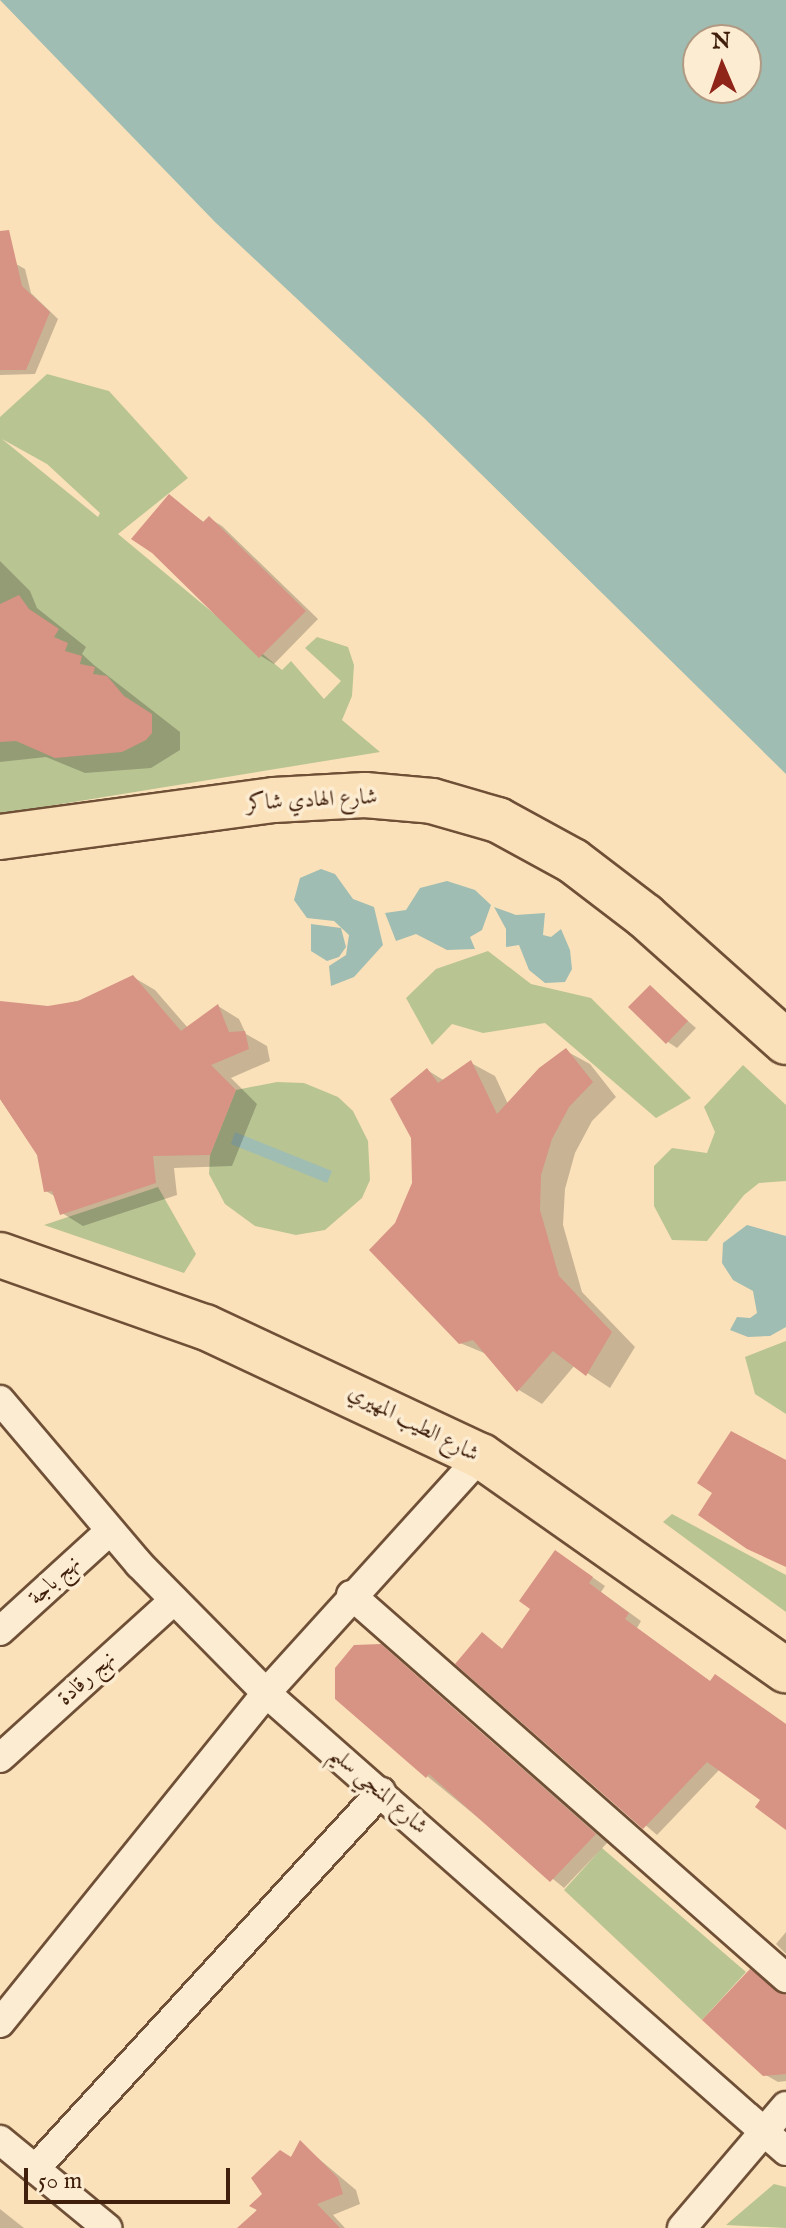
<!DOCTYPE html>
<html>
<head>
<meta charset="utf-8">
<style>
  body { margin:0 }
  #map { position:relative; width:786px; height:2228px; overflow:hidden; background:#fbe1b9; font-family:"IM FELL English",Amiri,serif }
  div>[style] { position:absolute }
  [style*='--x'] { left:calc(var(--x)*1px); top:calc(var(--y)*1px); width:calc(var(--w)*1px); rotate:calc(var(--a)*1deg) }
  .green>* { inset:0; background:#b9c493 }
  .water>* { inset:0; background:#9fbdb2 }
  .shadow>* { inset:0; background:#0003 }
  .building>* { inset:0; background:#d79384 }
  .roads { filter:drop-shadow(2px 0 #6f5037) drop-shadow(-2px 0 #6f5037) drop-shadow(0 2px #6f5037) drop-shadow(0 -2px #6f5037) }
  .minor>* { height:28px; margin:-14px; padding:0 14px; transform-origin:14px; border-radius:14px; background:#fcecd2 }
  .primary>* { height:44px; margin:-22px; padding:0 22px; transform-origin:22px; border-radius:22px; background:#fbe1b9 }
  span { translate:-50% -50%; white-space:nowrap; text-align:center; line-height:1.15; -webkit-text-stroke:7px #fcecd2; paint-order:stroke }
  .street-label { font-size:22px; color:#401f0c }
  .north { position:absolute; left:682px; top:24px; width:80px; height:80px; box-sizing:border-box; background:#fcecd2; border:2px solid #b19a83; border-radius:50%; rotate:358deg; font-size:22px; font-weight:700; line-height:32px; text-align:center; color:#401f0c }
  .north::after { content:''; display:block; margin:auto; width:28px; height:36px; background:#8f2418; clip-path:polygon(50% 0,100% 100%,50% 72%,0 100%) }
  .scale { position:absolute; left:24px; top:2168px; width:206px; height:36px; box-sizing:border-box; border:4px solid #401f0c; border-top:0; padding-left:10px; font-size:24px; line-height:28px; white-space:nowrap; color:#401f0c; -webkit-text-stroke:6px #fcecd2; paint-order:stroke }
</style>
</head>
<body>
<div id="map">
  <div class="green">
    <div style="clip-path:polygon(evenodd,47px 374px,109px 391px,188px 478px,118px 534px,282px 670px,291px 661px,324px 699px,341px 681px,305px 648px,317px 637px,348px 647px,354px 665px,352px 696px,342px 720px,380px 752px,0 814px,0 417px,47px 374px,2px 439px,47px 464px,100px 513px,98px 517px,2px 439px)"></div>
    <div style="clip-path:polygon(488px 951px,531px 984px,591px 998px,691px 1098px,656px 1118px,545px 1023px,483px 1033px,452px 1024px,432px 1045px,406px 998px,436px 969px)"></div>
    <div style="clip-path:polygon(743px 1065px,786px 1105px,786px 1181px,759px 1183px,744px 1195px,707px 1241px,672px 1240px,654px 1206px,654px 1166px,672px 1148px,707px 1153px,715px 1132px,704px 1107px)"></div>
    <div style="clip-path:polygon(277px 1082px,304px 1083px,338px 1097px,353px 1111px,368px 1141px,370px 1180px,362px 1198px,325px 1230px,296px 1235px,255px 1226px,225px 1204px,209px 1174px,210px 1155px,236px 1090px)"></div>
    <div style="clip-path:polygon(158px 1187px,196px 1254px,184px 1273px,44px 1225px)"></div>
    <div style="clip-path:polygon(786px 1341px,786px 1414px,755px 1394px,745px 1357px)"></div>
    <div style="clip-path:polygon(672px 1514px,786px 1575px,786px 1612px,663px 1522px)"></div>
    <div style="clip-path:polygon(602px 1848px,746px 1972px,702px 2020px,564px 1890px)"></div>
    <div style="clip-path:polygon(774px 2184px,786px 2187px,786px 2228px,726px 2225px)"></div>
  </div>
  <div class="water">
    <div style="clip-path:polygon(evenodd,0 0,786px 0,786px 774px,423px 417px,215px 222px,0 0,698px 40px,746px 40px,746px 88px,698px 88px,698px 40px)"></div>
    <div style="clip-path:polygon(321px 869px,335px 874px,353px 899px,374px 907px,383px 945px,354px 977px,331px 986px,329px 966px,346px 955px,349px 935px,334px 921px,307px 918px,294px 900px,300px 878px)"></div>
    <div style="clip-path:polygon(447px 881px,475px 890px,491px 905px,482px 930px,470px 937px,475px 949px,447px 950px,416px 934px,396px 941px,385px 913px,406px 910px,420px 888px)"></div>
    <div style="clip-path:polygon(494px 907px,516px 915px,545px 913px,543px 935px,551px 937px,561px 929px,570px 950px,572px 969px,565px 982px,545px 983px,529px 970px,519px 945px,506px 947px,506px 929px)"></div>
    <div style="clip-path:polygon(311px 924px,341px 928px,346px 947px,339px 957px,327px 961px,311px 951px)"></div>
    <div style="clip-path:polygon(235px 1132px,332px 1171px,327px 1183px,231px 1144px)"></div>
    <div style="clip-path:polygon(747px 1225px,786px 1236px,786px 1327px,770px 1336px,748px 1337px,730px 1330px,737px 1317px,750px 1318px,757px 1313px,753px 1291px,733px 1280px,722px 1263px,723px 1243px)"></div>
  </div>
  <div class="shadow">
    <div style="clip-path:polygon(16px 264px,25px 269px,31px 293px,58px 319px,35px 374px,0 375px,0 267px)"></div>
    <div style="clip-path:polygon(169px 496px,205px 523px,209px 518px,222px 526px,318px 619px,274px 664px,261px 656px)"></div>
    <div style="clip-path:polygon(0 561px,30px 591px,37px 608px,86px 647px,82px 654px,94px 665px,180px 732px,180px 750px,151px 768px,85px 773px,46px 757px,0 762px)"></div>
    <div style="clip-path:polygon(133px 977px,155px 990px,188px 1028px,218px 1006px,239px 1019px,246px 1034px,267px 1046px,270px 1061px,231px 1078px,257px 1104px,232px 1166px,174px 1168px,177px 1195px,83px 1226px,62px 1213px,56px 1197px,46px 1191px,38px 1154px,0 1099px,0 1003px,48px 1008px,106px 994px)"></div>
    <div style="clip-path:polygon(650px 988px,696px 1028px,677px 1048px,668px 1042px)"></div>
    <div style="clip-path:polygon(566px 1051px,590px 1064px,616px 1097px,592px 1121px,575px 1153px,565px 1189px,563px 1225px,582px 1292px,635px 1347px,610px 1388px,575px 1365px,542px 1404px,519px 1390px,489px 1355px,460px 1343px,396px 1224px,414px 1183px,427px 1070px,445px 1081px,471px 1063px,495px 1076px,508px 1104px)"></div>
    <div style="clip-path:polygon(568px 1560px,605px 1586px,601px 1592px,641px 1621px,637px 1628px,711px 1682px,786px 1726px,786px 1827px,763px 1799px,720px 1769px,657px 1835px,457px 1663px,482px 1634px,504px 1650px)"></div>
    <div style="clip-path:polygon(380px 1646px,608px 1842px,564px 1888px,427px 1776px)"></div>
    <div style="clip-path:polygon(786px 1932px,786px 1954px,776px 1944px)"></div>
    <div style="clip-path:polygon(786px 1995px,786px 2081px,778px 2082px,764px 2074px)"></div>
    <div style="clip-path:polygon(300px 2143px,356px 2190px,360px 2204px,333px 2215px,345px 2228px,245px 2228px)"></div>
    <div style="clip-path:polygon(0 2209px,24px 2228px,0 2228px)"></div>
  </div>
  <div class="building">
    <div style="clip-path:polygon(9px 230px,22px 286px,50px 312px,26px 370px,0 370px,0 231px)"></div>
    <div style="clip-path:polygon(169px 494px,203px 522px,209px 516px,306px 611px,259px 658px,152px 553px,131px 539px)"></div>
    <div style="clip-path:polygon(19px 595px,29px 609px,59px 629px,54px 637px,68px 643px,65px 651px,82px 656px,80px 664px,95px 667px,93px 674px,107px 676px,124px 696px,152px 714px,152px 733px,146px 740px,122px 752px,55px 758px,16px 741px,0 742px,0 604px)"></div>
    <div style="clip-path:polygon(133px 975px,181px 1031px,218px 1004px,229px 1032px,245px 1031px,249px 1049px,211px 1065px,236px 1090px,210px 1155px,153px 1156px,156px 1183px,60px 1215px,52px 1191px,44px 1192px,37px 1155px,0 1099px,0 1001px,48px 1006px,78px 1001px)"></div>
    <div style="clip-path:polygon(650px 985px,688px 1021px,666px 1044px,628px 1007px)"></div>
    <div style="clip-path:polygon(566px 1048px,593px 1082px,569px 1107px,552px 1139px,541px 1175px,540px 1210px,559px 1276px,612px 1332px,586px 1376px,553px 1351px,517px 1392px,473px 1340px,459px 1344px,369px 1250px,395px 1223px,412px 1183px,411px 1138px,390px 1099px,427px 1068px,438px 1083px,471px 1060px,497px 1114px,539px 1068px)"></div>
    <div style="clip-path:polygon(731px 1431px,786px 1460px,786px 1567px,747px 1549px,698px 1515px,712px 1493px,697px 1483px)"></div>
    <div style="clip-path:polygon(555px 1550px,593px 1577px,589px 1583px,629px 1613px,625px 1619px,710px 1681px,715px 1674px,786px 1724px,786px 1830px,755px 1807px,760px 1800px,707px 1762px,643px 1829px,455px 1664px,482px 1632px,502px 1649px,530px 1609px,519px 1601px)"></div>
    <div style="clip-path:polygon(381px 1644px,596px 1834px,550px 1882px,429px 1774px,426px 1778px,335px 1699px,335px 1668px,354px 1645px)"></div>
    <div style="clip-path:polygon(750px 1969px,786px 1995px,786px 2074px,763px 2076px,702px 2020px)"></div>
    <div style="clip-path:polygon(300px 2140px,338px 2178px,343px 2194px,317px 2204px,340px 2228px,237px 2228px,257px 2210px,249px 2206px,262px 2194px,251px 2178px,280px 2150px,291px 2157px)"></div>
  </div>
  <div class="roads">
    <div class="minor">
      <div style="--x:0;--y:1400;--w:215;--a:49.7"></div>
      <div style="--x:139;--y:1564;--w:181;--a:45.4"></div>
      <div style="--x:266;--y:1693;--w:693;--a:41.37"></div>
      <div style="--x:351;--y:1595;--w:580;--a:41.36"></div>
      <div style="--x:0;--y:1631;--w:149;--a:-42.3"></div>
      <div style="--x:0;--y:1758;--w:235;--a:-42.2"></div>
      <div style="--x:0;--y:2023;--w:424;--a:-51.1"></div>
      <div style="--x:266;--y:1693;--w:320;--a:-47.8"></div>
      <div style="--x:0;--y:2140;--w:139;--a:39.4"></div>
      <div style="--x:35;--y:2169;--w:512;--a:-47.46"></div>
      <div style="--x:682;--y:2228;--w:160;--a:-49.6"></div>
    </div>
    <div class="primary">
      <div style="--x:0;--y:837;--w:276;--a:-7.7"></div>
      <div style="--x:274;--y:800;--w:91;--a:-3.1"></div>
      <div style="--x:365;--y:795;--w:67;--a:5.1"></div>
      <div style="--x:432;--y:801;--w:69;--a:16.1"></div>
      <div style="--x:498;--y:820;--w:85;--a:28.7"></div>
      <div style="--x:573;--y:861;--w:91;--a:37.4"></div>
      <div style="--x:645;--y:916;--w:189;--a:41.8"></div>
      <div style="--x:0;--y:1255;--w:217;--a:19.4"></div>
      <div style="--x:205;--y:1327;--w:305;--a:25.1"></div>
      <div style="--x:481;--y:1456;--w:373;--a:35.1"></div>
    </div>
  </div>
  <div class="street-label">
    <span style="left:312px;top:801px;rotate:-3deg">شارع الهادي شاكر</span>
    <span style="left:413px;top:1424px;rotate:27deg">شارع الطيب المهيري</span>
    <span style="left:55px;top:1581px;rotate:-43deg">نهج باجة</span>
    <span style="left:87px;top:1679px;rotate:-42deg">نهج رقادة</span>
    <span style="left:378px;top:1791px;rotate:41deg">شارع المنجي سليم</span>
  </div>
  <div class="north">N</div>
  <div class="scale">50 m</div>
</div>
</body>
</html>
